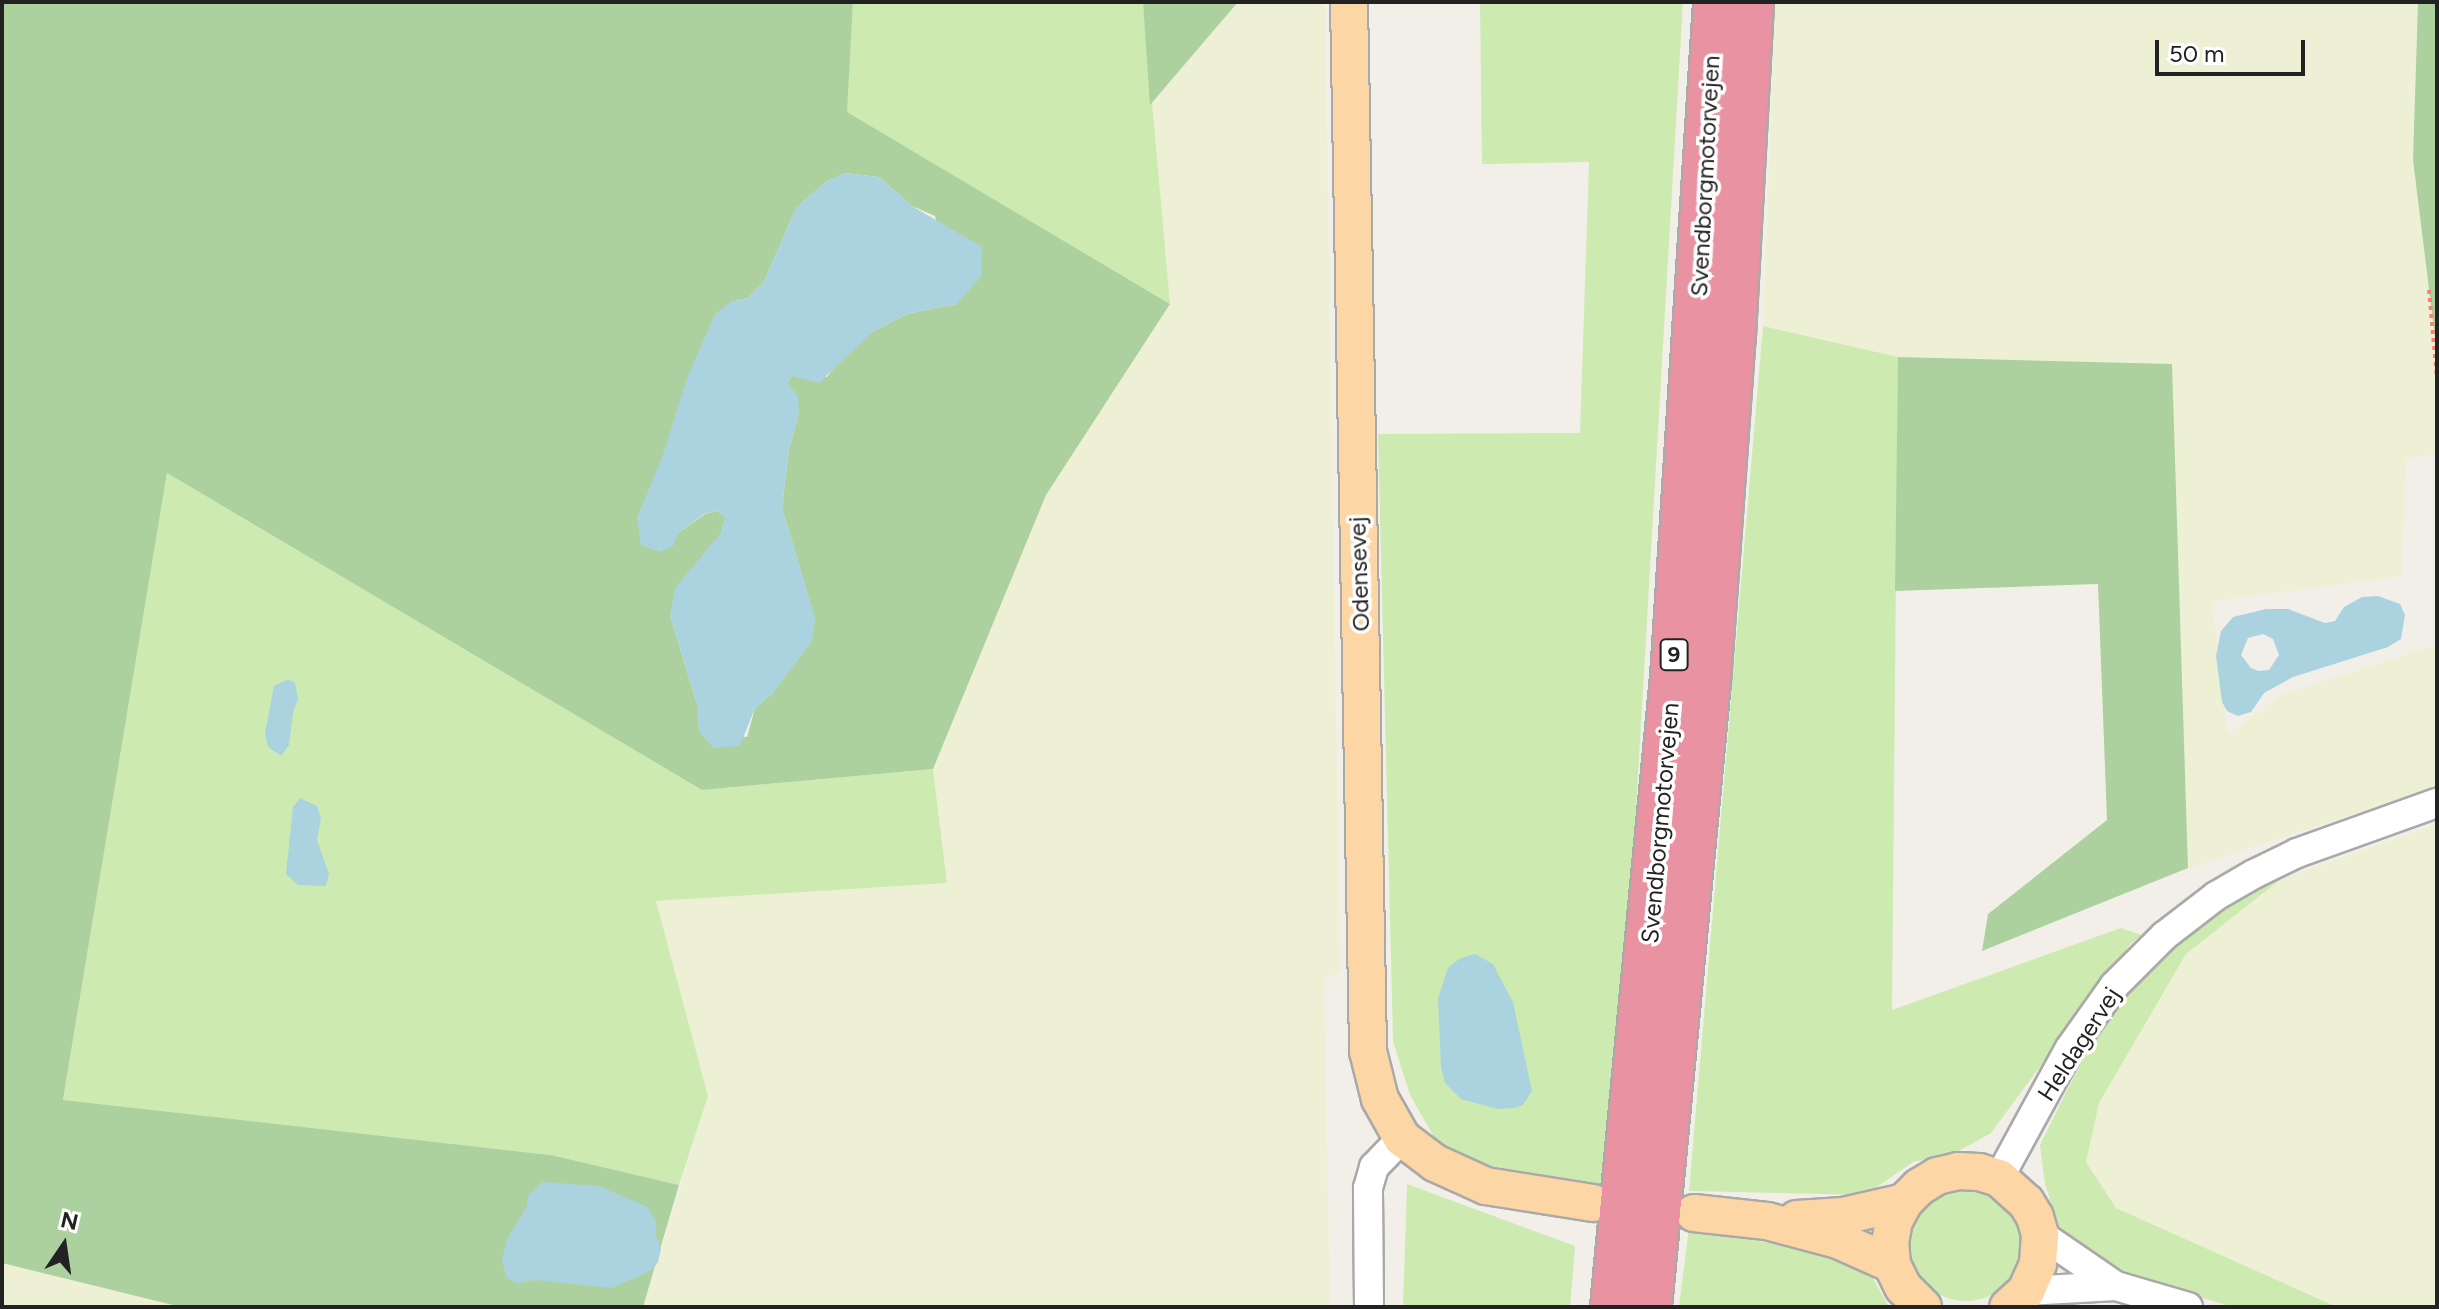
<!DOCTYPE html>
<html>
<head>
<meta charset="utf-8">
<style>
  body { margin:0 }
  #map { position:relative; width:2439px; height:1309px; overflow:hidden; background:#f2efe9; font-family:Figtree,sans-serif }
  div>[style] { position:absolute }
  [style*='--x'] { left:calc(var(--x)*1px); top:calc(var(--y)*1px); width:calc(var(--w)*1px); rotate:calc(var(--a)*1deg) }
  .farmland>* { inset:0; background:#eef0d5 }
  .grass>* { inset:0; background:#cdebb0 }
  .round { border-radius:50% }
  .forest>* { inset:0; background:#add19e }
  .water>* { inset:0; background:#aad3df }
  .path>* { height:4px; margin-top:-2px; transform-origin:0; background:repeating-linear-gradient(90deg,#fa8072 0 4px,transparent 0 8px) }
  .roads { filter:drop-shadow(2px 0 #a9a9a9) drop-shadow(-2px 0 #a9a9a9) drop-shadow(0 2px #a9a9a9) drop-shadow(0 -2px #a9a9a9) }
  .minor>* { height:28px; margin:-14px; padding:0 14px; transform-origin:14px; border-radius:14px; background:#fff }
  .major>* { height:36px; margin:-18px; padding:0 18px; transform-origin:18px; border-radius:18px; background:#fcd6a4 }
  .highway>* { height:42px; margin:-21px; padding:0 21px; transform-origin:21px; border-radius:21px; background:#e892a2 }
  span { translate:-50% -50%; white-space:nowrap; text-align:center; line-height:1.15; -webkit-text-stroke:7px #fff; paint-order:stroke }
  .shield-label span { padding:2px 6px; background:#fff; border:2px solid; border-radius:6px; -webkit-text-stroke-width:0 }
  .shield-label { font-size:22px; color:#222; font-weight:700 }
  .street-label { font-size:24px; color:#222 }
  .frame { position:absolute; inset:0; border:4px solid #222; pointer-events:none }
  .north { position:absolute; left:24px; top:1205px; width:80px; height:80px; -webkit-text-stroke:6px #fff; paint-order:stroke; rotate:13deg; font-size:22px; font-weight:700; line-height:32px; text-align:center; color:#222 }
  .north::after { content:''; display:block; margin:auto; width:28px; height:36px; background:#222; clip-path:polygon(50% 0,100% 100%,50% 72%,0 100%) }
  .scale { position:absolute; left:2155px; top:40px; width:150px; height:36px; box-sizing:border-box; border:4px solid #222; border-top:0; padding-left:10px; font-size:24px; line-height:28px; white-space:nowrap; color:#222; -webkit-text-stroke:6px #fff; paint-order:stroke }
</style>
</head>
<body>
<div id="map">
  <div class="farmland">
    <div style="clip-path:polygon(1238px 2px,1325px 2px,1340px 972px,1324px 980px,1330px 1307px,643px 1307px,708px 1096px,656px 901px,947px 882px,933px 769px,1046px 495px,1170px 304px,1150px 105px)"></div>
    <div style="clip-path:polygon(1775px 2px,2418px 2px,2413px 160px,2437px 354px,2437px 453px,2406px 460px,2401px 576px,2212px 602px,2228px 735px,2282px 695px,2437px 644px,2437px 787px,2188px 868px,2172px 364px,1898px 357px,1763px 326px)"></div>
    <div style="clip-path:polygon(2437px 824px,2437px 1307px,2337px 1307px,2115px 1208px,2086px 1162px,2099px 1103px,2186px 954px,2281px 879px)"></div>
    <div style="clip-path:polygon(2px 1263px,173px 1305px,181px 1307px,2px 1307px)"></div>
  </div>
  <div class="grass">
    <div style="clip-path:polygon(853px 2px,1143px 2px,1170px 304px,846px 112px)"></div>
    <div style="clip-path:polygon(1480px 2px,1683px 2px,1634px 844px,1600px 1189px,1481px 1164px,1437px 1142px,1410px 1095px,1393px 1041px,1378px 434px,1580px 433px,1589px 162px,1482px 164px)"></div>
    <div style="clip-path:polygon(1763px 326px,1898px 357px,1892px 1010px,2121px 928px,2142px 935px,2131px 943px,1991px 1133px,1957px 1152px,1913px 1162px,1865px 1195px,1689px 1191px)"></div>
    <div style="clip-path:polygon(167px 473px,702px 790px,933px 769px,947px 883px,656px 901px,708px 1096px,679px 1185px,551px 1155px,63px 1101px)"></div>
    <div style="clip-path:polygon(2281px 879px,2186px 954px,2099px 1103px,2086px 1162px,2116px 1208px,2337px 1307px,2233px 1307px,2138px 1279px,2098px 1255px,2064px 1241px,2045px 1184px,2040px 1145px,2083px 1058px,2149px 962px,2225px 896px)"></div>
    <div style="clip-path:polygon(1407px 1184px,1575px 1246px,1570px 1307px,1403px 1307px)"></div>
    <div class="round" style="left:1908px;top:1185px;width:116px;height:116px"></div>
    <div style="clip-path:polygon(1689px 1227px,1864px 1262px,1889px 1307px,1679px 1307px)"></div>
  </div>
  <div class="forest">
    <div style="clip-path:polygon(evenodd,2px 2px,853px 2px,847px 112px,1170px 304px,1046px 495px,933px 769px,702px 790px,167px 473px,63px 1100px,551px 1155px,679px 1185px,643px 1307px,181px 1307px,2px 1263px,2px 2px,845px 173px,879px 177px,912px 206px,935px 216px,956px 304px,907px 314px,872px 332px,839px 361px,827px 377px,792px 376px,787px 383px,799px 413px,789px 449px,782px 508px,815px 619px,774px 692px,755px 708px,747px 737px,699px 732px,698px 707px,670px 615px,721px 533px,726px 517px,717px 511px,705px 514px,678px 533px,637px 519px,731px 302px,748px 298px,764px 282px,796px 208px,826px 182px,845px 173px)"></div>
    <div style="clip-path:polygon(1143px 2px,1238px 2px,1150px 105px)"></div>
    <div style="clip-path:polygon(2418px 2px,2437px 2px,2437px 354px,2413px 160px)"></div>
    <div style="clip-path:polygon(1898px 357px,2172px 364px,2188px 868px,1982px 951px,1988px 914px,2107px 820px,2098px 584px,1895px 591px)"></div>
  </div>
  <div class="water">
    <div style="clip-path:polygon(845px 173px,879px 177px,912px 206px,982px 247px,981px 277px,956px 304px,907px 314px,872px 332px,819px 383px,792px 376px,787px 383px,798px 396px,799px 414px,789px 449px,782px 508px,815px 618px,812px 641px,774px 692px,755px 708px,740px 746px,714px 748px,699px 732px,698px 707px,670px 615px,675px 588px,721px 533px,726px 517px,717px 511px,704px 514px,678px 533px,673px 546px,660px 552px,641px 545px,637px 519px,664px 452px,687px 378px,715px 314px,731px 302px,748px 298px,764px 282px,796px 208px,826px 182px)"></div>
    <div style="clip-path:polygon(evenodd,2378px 596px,2400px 604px,2405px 615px,2401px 639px,2388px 647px,2293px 677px,2264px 693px,2251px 712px,2238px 716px,2227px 711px,2222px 702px,2216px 656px,2221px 631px,2233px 617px,2266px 609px,2288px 609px,2325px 623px,2335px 621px,2344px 607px,2362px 597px,2378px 596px,2263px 634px,2273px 639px,2279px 655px,2269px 670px,2259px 671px,2251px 668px,2241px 655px,2248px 638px,2263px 634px)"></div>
    <div style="clip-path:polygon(288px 679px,295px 683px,298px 699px,293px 712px,289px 745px,281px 756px,268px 747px,265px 733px,274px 686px)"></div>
    <div style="clip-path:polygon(300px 798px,317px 806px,321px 818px,317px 840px,329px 874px,326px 886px,298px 885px,286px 874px,293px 807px)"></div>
    <div style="clip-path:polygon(1475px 954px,1493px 964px,1513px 1002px,1532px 1091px,1523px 1105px,1514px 1108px,1497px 1109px,1461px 1099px,1445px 1083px,1441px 1067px,1438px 998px,1448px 968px,1459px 959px)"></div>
    <div style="clip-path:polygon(543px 1182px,598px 1186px,648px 1207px,657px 1224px,655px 1233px,661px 1249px,658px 1262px,652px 1270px,612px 1288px,536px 1280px,517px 1283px,507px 1278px,502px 1261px,507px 1239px,527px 1206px,528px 1195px)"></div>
  </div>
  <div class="path">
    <div style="--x:2429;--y:290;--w:88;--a:84.8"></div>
  </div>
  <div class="roads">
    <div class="minor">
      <div style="--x:1999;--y:1178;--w:148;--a:-61.4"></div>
      <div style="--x:2070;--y:1048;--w:76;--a:-54.6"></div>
      <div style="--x:2114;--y:986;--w:71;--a:-45"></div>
      <div style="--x:2164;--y:936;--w:66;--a:-37.6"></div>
      <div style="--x:2216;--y:896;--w:44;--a:-30.1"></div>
      <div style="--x:2254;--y:874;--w:48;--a:-26"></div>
      <div style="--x:2297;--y:853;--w:149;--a:-19.7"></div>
      <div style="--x:2040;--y:1234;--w:92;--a:34.4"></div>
      <div style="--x:2116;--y:1286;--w:75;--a:16.3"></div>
      <div style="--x:2026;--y:1291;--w:90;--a:-3.2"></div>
      <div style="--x:1369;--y:1307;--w:119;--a:-90.5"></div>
      <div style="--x:1368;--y:1188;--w:22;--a:-74"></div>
      <div style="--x:1374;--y:1167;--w:40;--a:-46"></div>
    </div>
    <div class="major">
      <div style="--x:1349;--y:2;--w:1049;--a:88.96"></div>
      <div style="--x:1368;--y:1051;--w:49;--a:76"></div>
      <div style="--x:1380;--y:1099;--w:45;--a:60.6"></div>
      <div style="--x:1402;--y:1138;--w:41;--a:37.1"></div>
      <div style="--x:1435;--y:1163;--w:56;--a:24.3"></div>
      <div style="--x:1486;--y:1186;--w:108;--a:9"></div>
      <div style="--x:1694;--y:1213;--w:73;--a:6.3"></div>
      <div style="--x:1767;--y:1221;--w:73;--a:15"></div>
      <div style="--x:1838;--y:1240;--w:59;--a:24"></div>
      <div style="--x:1797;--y:1219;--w:46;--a:-3.7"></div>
      <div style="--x:1843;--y:1216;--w:63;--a:-12.9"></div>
      <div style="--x:1923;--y:1307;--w:28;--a:-135"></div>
      <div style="--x:1903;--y:1287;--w:25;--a:-116"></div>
      <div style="--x:1892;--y:1264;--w:21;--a:-95"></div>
      <div style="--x:1890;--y:1243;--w:22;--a:-80"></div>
      <div style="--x:1894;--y:1221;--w:21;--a:-62"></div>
      <div style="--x:1904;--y:1202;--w:21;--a:-45"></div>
      <div style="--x:1919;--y:1187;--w:21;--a:-31"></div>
      <div style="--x:1937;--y:1176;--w:22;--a:-13"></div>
      <div style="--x:1958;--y:1171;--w:21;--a:3"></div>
      <div style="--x:1979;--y:1172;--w:21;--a:17"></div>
      <div style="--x:1999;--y:1178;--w:36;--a:42"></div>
      <div style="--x:2026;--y:1202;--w:17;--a:59"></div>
      <div style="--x:2035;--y:1217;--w:18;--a:74"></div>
      <div style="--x:2040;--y:1234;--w:30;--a:94"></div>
      <div style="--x:2038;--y:1264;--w:30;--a:114"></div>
      <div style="--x:2026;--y:1291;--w:24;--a:138"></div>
    </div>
    <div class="highway">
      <div style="--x:1612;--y:1307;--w:633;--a:-84.56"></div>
      <div style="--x:1672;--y:677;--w:676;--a:-86.35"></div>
      <div style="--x:1650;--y:1307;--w:628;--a:-84.61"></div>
      <div style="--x:1709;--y:682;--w:347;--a:-85.9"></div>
      <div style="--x:1734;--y:336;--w:334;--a:-86.9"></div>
    </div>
  </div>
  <div class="shield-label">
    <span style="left:1674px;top:655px">9</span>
  </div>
  <div class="street-label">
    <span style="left:1705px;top:176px;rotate:-87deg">Svendborgmotorvejen</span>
    <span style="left:1359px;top:574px;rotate:-92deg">Odensevej</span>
    <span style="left:1660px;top:823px;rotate:-85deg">Svendborgmotorvejen</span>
    <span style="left:2079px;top:1044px;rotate:-57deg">Heldagervej</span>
  </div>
  <div class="frame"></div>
  <div class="north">N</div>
  <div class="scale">50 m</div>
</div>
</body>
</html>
